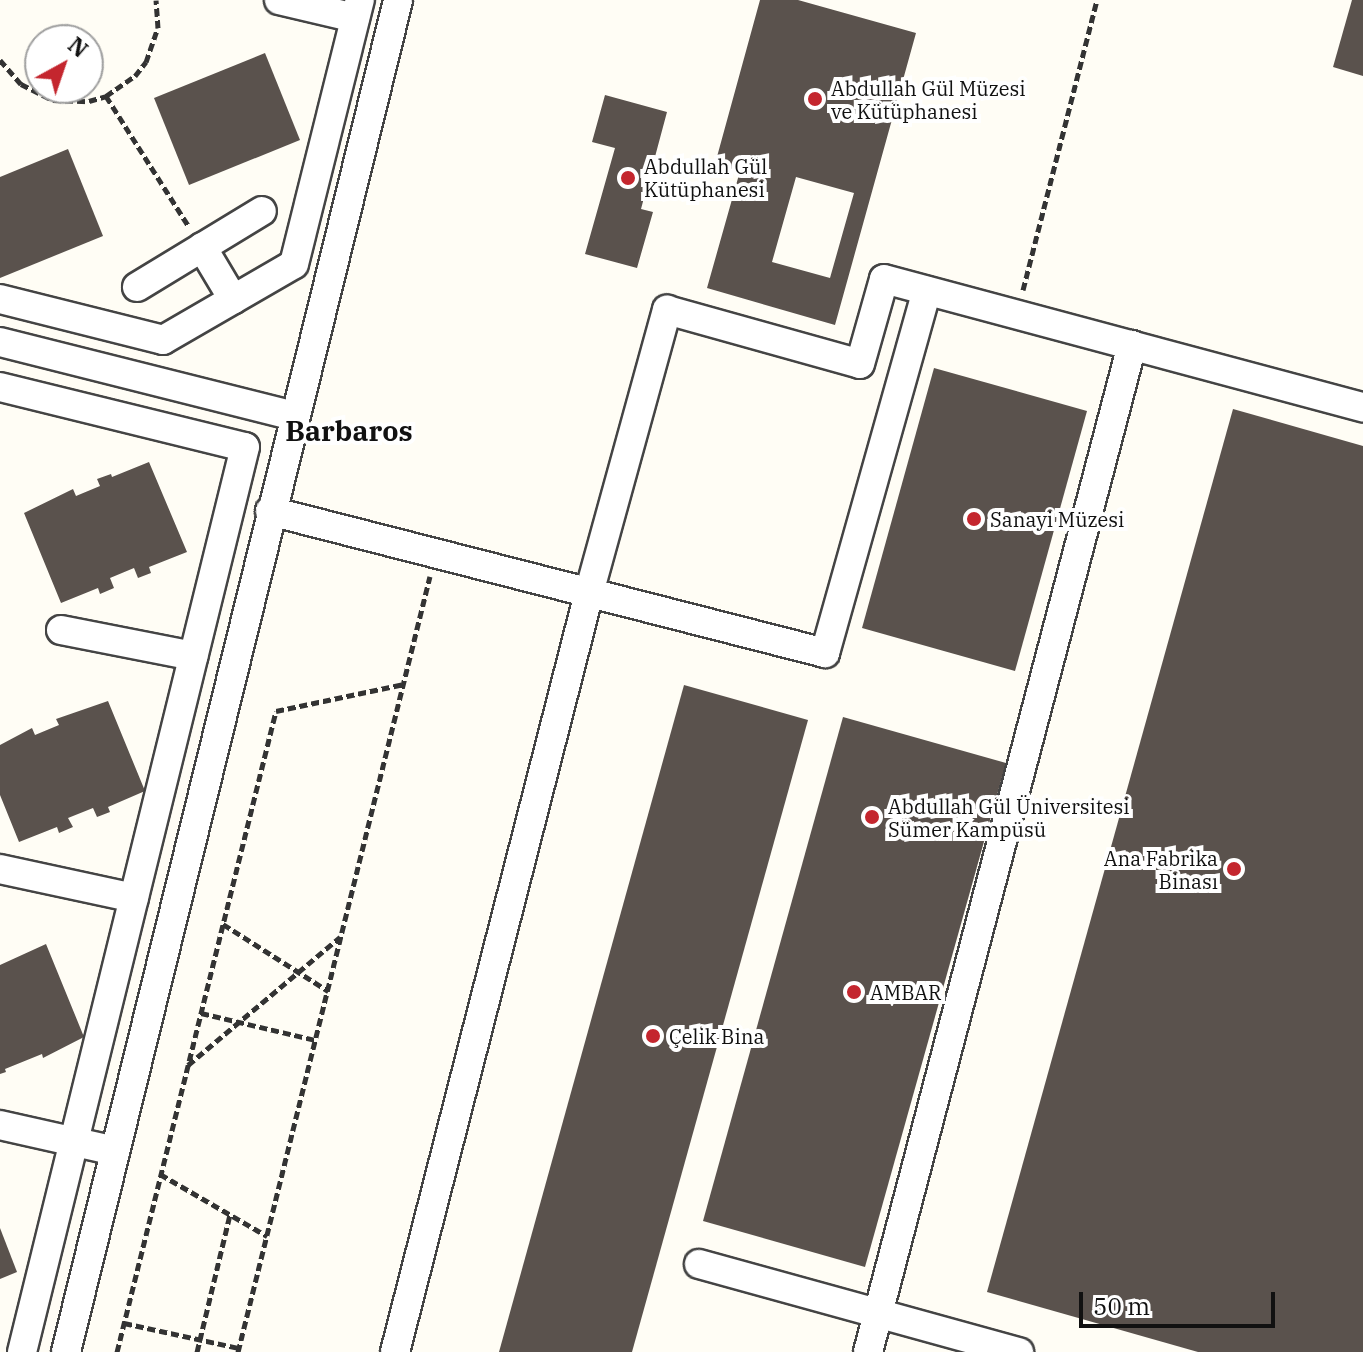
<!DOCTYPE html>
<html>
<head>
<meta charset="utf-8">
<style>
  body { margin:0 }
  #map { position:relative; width:1363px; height:1352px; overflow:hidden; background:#fffdf5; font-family:"IBM Plex Serif",serif }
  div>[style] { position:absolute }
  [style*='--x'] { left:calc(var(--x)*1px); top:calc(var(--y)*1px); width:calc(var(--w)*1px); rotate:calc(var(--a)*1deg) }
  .building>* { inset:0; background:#5a524d }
  .path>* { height:5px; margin-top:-2.5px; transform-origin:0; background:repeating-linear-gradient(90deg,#333 0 8px,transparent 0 12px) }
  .roads { filter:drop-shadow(2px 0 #444) drop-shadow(-2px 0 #444) drop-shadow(0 2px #444) drop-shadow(0 -2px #444) }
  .minor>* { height:28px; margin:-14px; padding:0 14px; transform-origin:14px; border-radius:14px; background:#fff }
  .dots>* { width:22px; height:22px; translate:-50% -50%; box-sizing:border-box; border:4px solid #fff; border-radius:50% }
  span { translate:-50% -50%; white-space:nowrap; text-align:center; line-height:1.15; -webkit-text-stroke:8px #fff; paint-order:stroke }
  .poi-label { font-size:20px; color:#111 }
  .left { translate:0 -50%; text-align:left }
  .right { translate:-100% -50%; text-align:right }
  .district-label { font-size:28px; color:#111; font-weight:700 }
  .north { position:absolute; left:24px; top:24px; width:80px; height:80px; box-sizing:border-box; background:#fff; border:2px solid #a0a0a0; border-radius:50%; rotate:40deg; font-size:22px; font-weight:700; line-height:32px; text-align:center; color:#111 }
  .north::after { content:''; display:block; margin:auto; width:28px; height:36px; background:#c4262e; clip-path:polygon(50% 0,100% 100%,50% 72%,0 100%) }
  .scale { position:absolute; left:1079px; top:1292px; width:196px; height:36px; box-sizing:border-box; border:4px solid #111; border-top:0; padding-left:10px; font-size:24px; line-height:28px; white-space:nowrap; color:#111; -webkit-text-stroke:6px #fff; paint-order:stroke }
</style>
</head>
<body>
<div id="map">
  <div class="building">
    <div style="clip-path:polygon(evenodd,760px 0,798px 0,916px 33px,835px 325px,707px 288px,740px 171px,715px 164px,760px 0,796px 177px,854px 193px,830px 278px,772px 262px,796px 177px)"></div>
    <div style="clip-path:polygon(1352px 0,1363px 0,1363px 76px,1333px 67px)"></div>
    <div style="clip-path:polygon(265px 53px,300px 140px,189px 185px,154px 98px)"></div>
    <div style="clip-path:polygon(605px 95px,667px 112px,641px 209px,653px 212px,637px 268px,585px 254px,615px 148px,592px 142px)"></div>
    <div style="clip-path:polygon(68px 149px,103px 236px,0 278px,0 177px)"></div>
    <div style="clip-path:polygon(934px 368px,1087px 411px,1015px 671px,862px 628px)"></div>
    <div style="clip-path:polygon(1233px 409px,1363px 446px,1363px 1352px,1198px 1352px,987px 1292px)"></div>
    <div style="clip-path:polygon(149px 462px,187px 552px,149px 567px,151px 573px,138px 578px,134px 568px,110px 578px,114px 588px,100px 594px,98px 588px,61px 603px,24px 513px,73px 489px,76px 496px,100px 486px,97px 479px,111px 474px,112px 477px)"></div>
    <div style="clip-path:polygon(684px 685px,808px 720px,632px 1352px,499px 1352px)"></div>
    <div style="clip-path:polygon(108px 701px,145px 791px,108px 807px,110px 812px,97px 817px,93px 808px,68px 818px,73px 827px,59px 833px,57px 827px,19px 842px,0 795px,0 745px,32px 728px,35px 735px,59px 725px,56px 719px)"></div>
    <div style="clip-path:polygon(843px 717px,1006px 763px,865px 1267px,703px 1221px)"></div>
    <div style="clip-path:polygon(46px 944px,84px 1037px,43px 1058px,42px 1054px,5px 1069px,6px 1072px,0 1074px,0 965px)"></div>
    <div style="clip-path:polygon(0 1228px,17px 1272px,0 1279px)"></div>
  </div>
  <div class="path">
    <div style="--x:0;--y:60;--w:32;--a:49"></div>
    <div style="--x:21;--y:84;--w:36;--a:27"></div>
    <div style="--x:53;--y:100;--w:36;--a:2"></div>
    <div style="--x:89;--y:101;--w:18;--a:-16"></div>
    <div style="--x:106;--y:96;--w:35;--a:-35"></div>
    <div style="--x:135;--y:76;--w:18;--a:-52"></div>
    <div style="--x:146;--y:62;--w:36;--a:-71"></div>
    <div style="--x:158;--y:28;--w:28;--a:-94"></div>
    <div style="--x:106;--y:96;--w:155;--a:57.6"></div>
    <div style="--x:1023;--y:290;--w:299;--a:-75.7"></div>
    <div style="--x:223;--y:924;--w:125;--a:32.5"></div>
    <div style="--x:201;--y:1013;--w:117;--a:13.3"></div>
    <div style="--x:188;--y:1065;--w:199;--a:-40.1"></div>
    <div style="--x:160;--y:1174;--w:124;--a:30.1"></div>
    <div style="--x:124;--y:1323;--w:118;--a:12.3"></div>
    <div style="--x:117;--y:1352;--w:660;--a:-76.07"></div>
    <div style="--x:276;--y:711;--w:131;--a:-11.9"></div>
    <div style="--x:197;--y:1352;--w:141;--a:-76.5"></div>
    <div style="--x:238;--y:1352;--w:799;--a:-76.1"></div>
  </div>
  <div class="roads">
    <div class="minor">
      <div style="--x:279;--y:0;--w:78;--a:13.3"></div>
      <div style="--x:202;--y:247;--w:61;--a:59.2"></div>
      <div style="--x:137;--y:287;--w:146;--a:-31.3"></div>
      <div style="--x:0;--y:299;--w:168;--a:14.1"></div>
      <div style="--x:163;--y:340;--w:151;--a:-30.1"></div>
      <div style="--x:294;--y:264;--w:272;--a:-76"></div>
      <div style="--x:0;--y:342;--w:303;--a:14.1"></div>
      <div style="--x:0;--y:387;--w:252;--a:13.8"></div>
      <div style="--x:245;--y:447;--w:932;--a:103.84"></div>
      <div style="--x:270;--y:511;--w:573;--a:14.35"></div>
      <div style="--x:825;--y:653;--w:376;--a:-74.3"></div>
      <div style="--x:61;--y:630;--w:135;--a:11.1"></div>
      <div style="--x:0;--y:869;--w:137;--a:12.2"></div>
      <div style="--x:0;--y:1125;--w:118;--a:12.7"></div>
      <div style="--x:699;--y:1264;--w:332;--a:15.4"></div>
      <div style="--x:66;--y:1352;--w:1392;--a:-76.2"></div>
      <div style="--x:395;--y:1352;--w:783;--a:-75.66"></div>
      <div style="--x:589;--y:593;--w:294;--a:-74.6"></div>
      <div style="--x:667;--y:310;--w:200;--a:15.6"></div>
      <div style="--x:860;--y:364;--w:88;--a:-74.2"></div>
      <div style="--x:884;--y:279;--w:496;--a:15"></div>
      <div style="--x:868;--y:1352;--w:1041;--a:-75.31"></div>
    </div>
  </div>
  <div class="dots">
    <div style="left:815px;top:99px;background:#c4262e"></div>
    <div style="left:628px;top:178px;background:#c4262e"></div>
    <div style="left:974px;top:519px;background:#c4262e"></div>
    <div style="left:872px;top:817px;background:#c4262e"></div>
    <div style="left:1234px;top:869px;background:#c4262e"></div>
    <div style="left:854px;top:992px;background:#c4262e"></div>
    <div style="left:653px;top:1036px;background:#c4262e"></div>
  </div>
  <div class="poi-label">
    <span class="left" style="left:831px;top:100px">Abdullah Gül Müzesi<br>ve Kütüphanesi</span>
    <span class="left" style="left:644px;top:178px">Abdullah Gül<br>Kütüphanesi</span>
    <span class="left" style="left:990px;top:519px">Sanayi Müzesi</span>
    <span class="left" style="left:888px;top:818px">Abdullah Gül Üniversitesi<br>Sümer Kampüsü</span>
    <span class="right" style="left:1218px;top:870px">Ana Fabrika<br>Binası</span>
    <span class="left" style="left:870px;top:992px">AMBAR</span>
    <span class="left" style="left:669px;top:1036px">Çelik Bina</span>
  </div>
  <div class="district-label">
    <span style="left:349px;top:431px">Barbaros</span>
  </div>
  <div class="north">N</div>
  <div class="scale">50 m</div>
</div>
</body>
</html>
